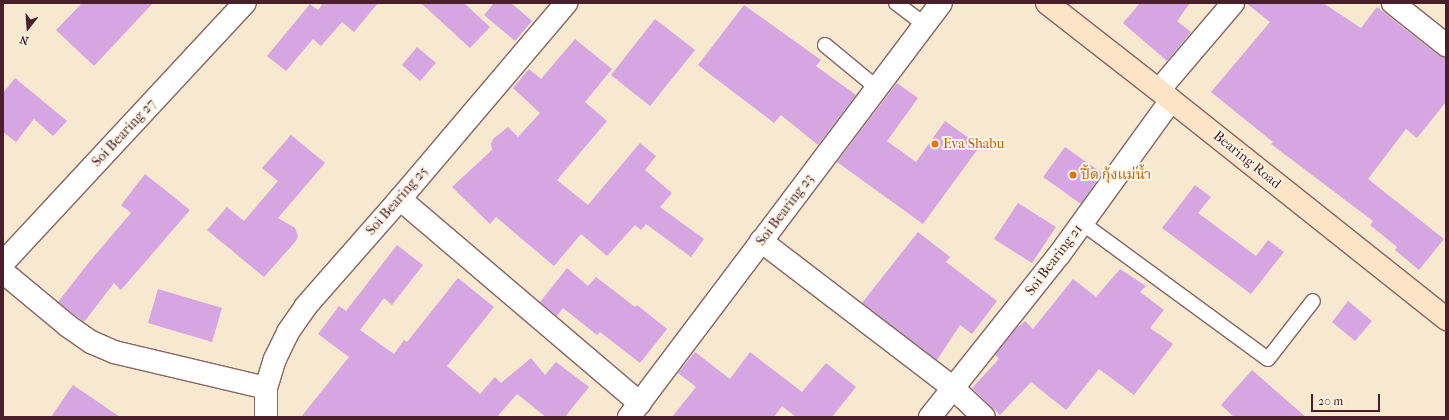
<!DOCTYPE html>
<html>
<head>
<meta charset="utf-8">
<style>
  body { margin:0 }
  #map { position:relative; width:1449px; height:420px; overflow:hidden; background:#f7e8d0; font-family:"IM FELL French Canon","Noto Serif Thai",serif }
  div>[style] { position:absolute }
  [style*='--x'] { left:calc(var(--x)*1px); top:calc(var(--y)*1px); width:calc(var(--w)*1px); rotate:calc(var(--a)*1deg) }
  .building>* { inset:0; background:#d5a6e2 }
  .roads { filter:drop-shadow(1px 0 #876565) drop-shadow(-1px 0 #876565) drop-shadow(0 1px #876565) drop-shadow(0 -1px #876565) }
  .lane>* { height:14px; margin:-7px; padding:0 7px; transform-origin:7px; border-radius:7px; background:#fff }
  .street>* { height:22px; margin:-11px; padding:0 11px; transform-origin:11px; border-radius:11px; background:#fff }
  .secondary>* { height:22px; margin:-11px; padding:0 11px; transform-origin:11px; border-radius:11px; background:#fee4c6 }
  .dots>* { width:11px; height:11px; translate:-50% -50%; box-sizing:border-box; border:2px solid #fcf5e5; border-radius:50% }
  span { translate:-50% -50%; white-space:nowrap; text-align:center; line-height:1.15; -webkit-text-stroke:4px #fcf5e5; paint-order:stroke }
  .street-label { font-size:14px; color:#4a1f2b }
  .food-label { font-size:14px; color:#c56008 }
  .left { translate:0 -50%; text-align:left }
  .frame { position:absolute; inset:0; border:4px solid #4a1f2b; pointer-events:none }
  .north { position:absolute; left:8px; top:8px; width:40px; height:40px; -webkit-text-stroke:3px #fcf5e5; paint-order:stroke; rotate:197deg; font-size:11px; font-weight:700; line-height:16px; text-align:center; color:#4a1f2b }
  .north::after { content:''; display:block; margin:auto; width:14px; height:18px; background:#4a1f2b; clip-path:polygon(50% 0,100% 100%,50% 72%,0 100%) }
  .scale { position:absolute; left:1311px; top:394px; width:69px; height:18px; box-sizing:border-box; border:2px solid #4a1f2b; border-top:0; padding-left:5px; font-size:12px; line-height:14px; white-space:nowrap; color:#4a1f2b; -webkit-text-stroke:3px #fcf5e5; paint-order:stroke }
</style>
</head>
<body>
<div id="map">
  <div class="building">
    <div style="clip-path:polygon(82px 3px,153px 3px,94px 66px,56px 30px)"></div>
    <div style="clip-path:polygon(320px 3px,378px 3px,354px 32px,342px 22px,321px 46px,313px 39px,286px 71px,267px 56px,310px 4px,318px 10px,322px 5px)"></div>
    <div style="clip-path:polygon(421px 3px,464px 3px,490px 27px,470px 48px)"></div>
    <div style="clip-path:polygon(494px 3px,511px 3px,532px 21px,515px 41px,484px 15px)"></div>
    <div style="clip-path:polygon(1140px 3px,1190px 3px,1177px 21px,1191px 32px,1167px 61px,1123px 23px)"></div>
    <div style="clip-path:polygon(1246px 3px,1323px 3px,1361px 28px,1377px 7px,1438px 55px,1446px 57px,1446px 102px,1417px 138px,1406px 129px,1368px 179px,1444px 239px,1419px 270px,1395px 250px,1397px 247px,1370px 225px,1373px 221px,1271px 144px,1273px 142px,1211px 92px,1270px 22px)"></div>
    <div style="clip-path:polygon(744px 5px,821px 60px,816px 66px,856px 95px,818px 145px,781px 115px,774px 123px,698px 65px)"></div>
    <div style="clip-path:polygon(655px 19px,695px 50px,650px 106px,611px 75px)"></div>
    <div style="clip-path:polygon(575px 39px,612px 69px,585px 102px,607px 121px,557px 180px,588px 205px,640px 143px,656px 156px,645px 170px,672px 193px,660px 207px,704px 239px,691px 257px,646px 224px,641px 230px,635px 225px,607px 256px,581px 234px,554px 266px,496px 217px,490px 224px,452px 187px,492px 150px,491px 144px,493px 139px,508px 127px,518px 137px,540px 113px,513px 88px,529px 69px,541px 79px)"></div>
    <div style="clip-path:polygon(417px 47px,436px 63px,420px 81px,402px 65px)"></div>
    <div style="clip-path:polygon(15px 78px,67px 121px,53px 136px,34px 119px,16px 142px,3px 132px,3px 93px)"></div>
    <div style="clip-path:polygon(897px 83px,918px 98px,887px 141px,916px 162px,945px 121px,980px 146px,923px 224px,837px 162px)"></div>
    <div style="clip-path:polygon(291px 135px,325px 163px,278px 218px,295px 228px,298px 236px,296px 241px,264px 277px,207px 230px,227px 207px,244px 221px,278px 181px,262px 168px)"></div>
    <div style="clip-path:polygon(1065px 147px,1102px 173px,1081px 204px,1043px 177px)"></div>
    <div style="clip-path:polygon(145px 174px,190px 210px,121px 290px,114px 283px,84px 322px,58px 302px,90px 261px,131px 213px,121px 205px)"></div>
    <div style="clip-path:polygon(1195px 185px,1211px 197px,1198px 213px,1256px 256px,1268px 240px,1284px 252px,1251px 294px,1162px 228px)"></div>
    <div style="clip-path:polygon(1018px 203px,1056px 227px,1032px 263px,994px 239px)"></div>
    <div style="clip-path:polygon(918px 232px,950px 257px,946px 262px,997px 301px,972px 334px,960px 325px,937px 360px,862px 303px)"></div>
    <div style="clip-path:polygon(397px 245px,423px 265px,392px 305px,384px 298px,360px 330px,394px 354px,404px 340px,407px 342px,458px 278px,494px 307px,447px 366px,480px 394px,495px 377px,501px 383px,531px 358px,545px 375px,556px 362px,589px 387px,565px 417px,546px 417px,517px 394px,497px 417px,301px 417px,349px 357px,318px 334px,339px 306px,346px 311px)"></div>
    <div style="clip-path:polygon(567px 268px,588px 286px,596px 277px,635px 307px,637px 305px,667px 329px,640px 363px,600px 332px,597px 335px,563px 308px,557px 316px,540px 302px)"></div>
    <div style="clip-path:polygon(1120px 269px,1146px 286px,1140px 292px,1164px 310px,1150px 328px,1173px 344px,1134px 395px,1099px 369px,1066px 410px,1031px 382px,1000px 415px,972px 388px,999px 359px,995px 355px,1015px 330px,1025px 321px,1033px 329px,1073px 279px,1096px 297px)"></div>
    <div style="clip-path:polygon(158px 289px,222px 308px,212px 342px,148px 323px)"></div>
    <div style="clip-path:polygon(1348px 301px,1372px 321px,1355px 341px,1332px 322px)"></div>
    <div style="clip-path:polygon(695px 352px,730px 379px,750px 352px,802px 392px,826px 363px,856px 387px,832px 417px,796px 417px,782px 406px,774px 417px,672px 417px,696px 387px,678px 373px)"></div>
    <div style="clip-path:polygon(1252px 370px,1285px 399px,1306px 417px,1234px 417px,1221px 405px)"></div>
    <div style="clip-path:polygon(73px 385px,120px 417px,51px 417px)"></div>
  </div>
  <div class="roads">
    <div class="lane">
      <div style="--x:896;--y:3;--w:36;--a:37"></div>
      <div style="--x:825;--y:45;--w:67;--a:39.6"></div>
      <div style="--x:1082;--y:223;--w:230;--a:36.2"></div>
      <div style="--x:1268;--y:359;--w:73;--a:-52.2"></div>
    </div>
    <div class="street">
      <div style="--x:1393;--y:3;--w:68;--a:38.4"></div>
      <div style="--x:1159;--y:90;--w:114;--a:-49.6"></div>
      <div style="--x:400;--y:199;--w:315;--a:40.4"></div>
      <div style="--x:761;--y:241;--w:242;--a:37.4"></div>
      <div style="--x:953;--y:388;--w:42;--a:43.1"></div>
      <div style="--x:3;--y:263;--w:355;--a:-47.1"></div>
      <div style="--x:3;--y:272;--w:85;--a:39.7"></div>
      <div style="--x:68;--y:326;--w:28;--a:35"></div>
      <div style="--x:91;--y:342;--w:25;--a:23"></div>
      <div style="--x:114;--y:352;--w:156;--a:13.3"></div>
      <div style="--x:266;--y:417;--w:29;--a:-90"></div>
      <div style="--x:266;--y:388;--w:30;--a:-73"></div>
      <div style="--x:275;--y:359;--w:30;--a:-64"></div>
      <div style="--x:288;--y:332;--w:32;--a:-55"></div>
      <div style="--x:306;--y:306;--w:142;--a:-48.7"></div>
      <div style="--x:400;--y:199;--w:257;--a:-49.7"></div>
      <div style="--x:629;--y:417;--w:518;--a:-53"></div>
      <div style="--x:930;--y:417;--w:207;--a:-51.5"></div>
      <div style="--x:1059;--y:255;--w:191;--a:-54.1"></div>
    </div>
    <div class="secondary">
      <div style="--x:1047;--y:3;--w:157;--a:38"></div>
      <div style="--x:1171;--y:100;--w:352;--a:38.5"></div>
    </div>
  </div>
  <div class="dots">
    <div style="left:935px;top:144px;background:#e8710a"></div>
    <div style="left:1073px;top:175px;background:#e8710a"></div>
  </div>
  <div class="street-label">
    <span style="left:124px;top:133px;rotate:-47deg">Soi Bearing 27</span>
    <span style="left:1247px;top:160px;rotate:39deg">Bearing Road</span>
    <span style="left:397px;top:201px;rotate:-49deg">Soi Bearing 25</span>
    <span style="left:785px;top:210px;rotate:-53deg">Soi Bearing 23</span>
    <span style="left:1054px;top:260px;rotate:-53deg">Soi Bearing 21</span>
  </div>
  <div class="food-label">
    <span class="left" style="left:943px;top:144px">Eva Shabu</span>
    <span class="left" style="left:1081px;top:175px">ปื้ด กุ้งแม่น้ำ</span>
  </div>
  <div class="frame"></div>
  <div class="north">N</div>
  <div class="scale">20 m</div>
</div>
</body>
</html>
